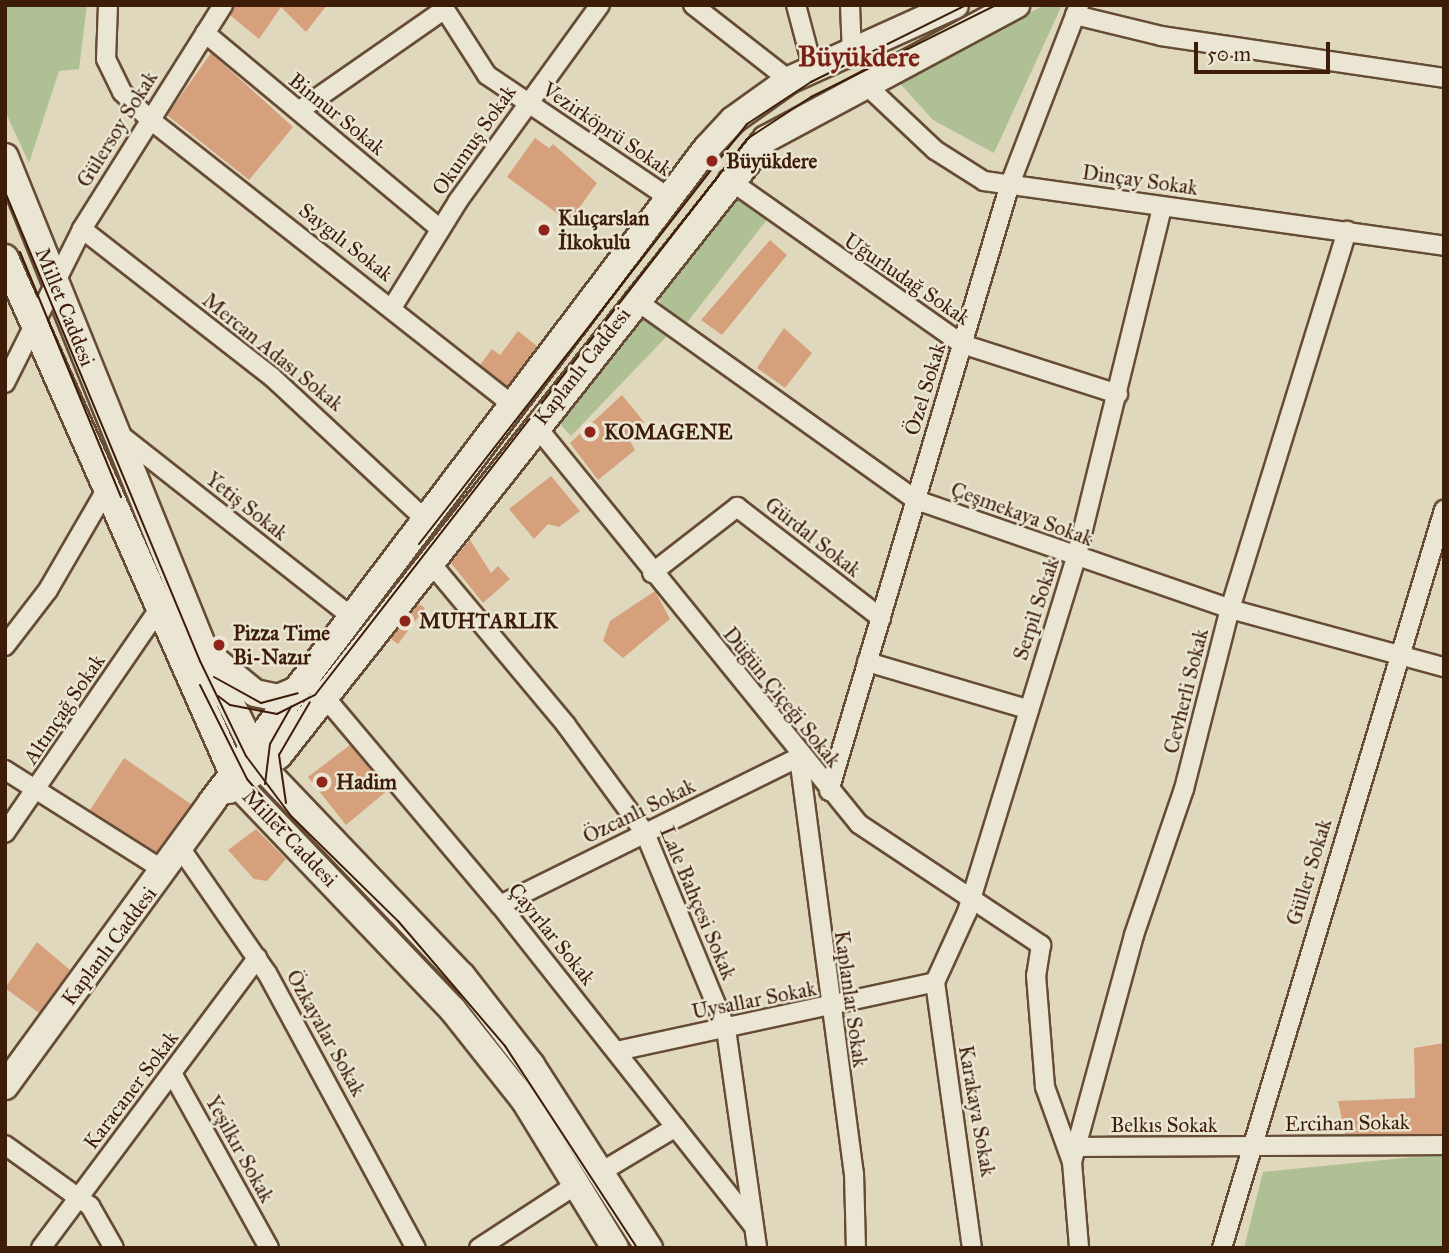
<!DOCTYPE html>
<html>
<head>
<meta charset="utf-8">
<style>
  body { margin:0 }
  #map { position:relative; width:1449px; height:1253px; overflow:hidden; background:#e0d8bc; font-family:"IM FELL Great Primer",serif }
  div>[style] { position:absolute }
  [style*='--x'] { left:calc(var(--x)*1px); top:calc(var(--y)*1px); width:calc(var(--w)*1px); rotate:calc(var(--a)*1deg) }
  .green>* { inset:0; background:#aec094 }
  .building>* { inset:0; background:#d6a07c }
  .roads { filter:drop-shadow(2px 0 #664c35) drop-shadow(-2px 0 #664c35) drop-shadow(0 2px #664c35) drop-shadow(0 -2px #664c35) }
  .minor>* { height:18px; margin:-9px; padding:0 9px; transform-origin:9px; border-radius:9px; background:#ebe6d3 }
  .secondary>* { height:26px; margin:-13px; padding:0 13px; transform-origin:13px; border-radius:13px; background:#ebe6d3 }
  .tram>* { height:2px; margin:-1px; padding:0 1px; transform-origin:1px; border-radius:1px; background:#3d1d08 }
  .dots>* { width:19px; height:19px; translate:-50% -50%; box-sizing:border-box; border:4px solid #ebe6d3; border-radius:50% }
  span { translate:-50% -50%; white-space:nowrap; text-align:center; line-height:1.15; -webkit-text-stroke:5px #ebe6d3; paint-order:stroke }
  .street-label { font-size:21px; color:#3d1d08 }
  .poi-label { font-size:21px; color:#3d1d08; font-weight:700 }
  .left { translate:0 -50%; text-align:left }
  .district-label { font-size:28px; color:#7a1f14; font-weight:700 }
  .frame { position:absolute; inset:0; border:7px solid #3d1d08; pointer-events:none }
  .scale { position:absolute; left:1194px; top:42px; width:136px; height:32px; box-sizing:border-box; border:4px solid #3d1d08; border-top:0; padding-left:9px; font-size:21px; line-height:24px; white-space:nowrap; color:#3d1d08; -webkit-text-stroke:5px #ebe6d3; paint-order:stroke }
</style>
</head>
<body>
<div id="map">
  <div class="green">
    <div style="clip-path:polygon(5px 5px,87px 5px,79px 69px,59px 71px,29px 163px,5px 111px)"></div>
    <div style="clip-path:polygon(1045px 5px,1062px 5px,994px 153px,933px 120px,896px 79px)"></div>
    <div style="clip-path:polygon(737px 186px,772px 213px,686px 324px,667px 318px,657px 294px)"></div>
    <div style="clip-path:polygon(647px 313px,668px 335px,571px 436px,560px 424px)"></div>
    <div style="clip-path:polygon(1444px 1154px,1444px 1248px,1244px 1248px,1263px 1172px)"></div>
  </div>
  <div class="building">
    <div style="clip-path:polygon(234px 5px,327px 5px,306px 32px,281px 7px,259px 39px,230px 15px)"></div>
    <div style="clip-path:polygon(211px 53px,293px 127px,249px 180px,167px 115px)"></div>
    <div style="clip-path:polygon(535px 138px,549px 148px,553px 144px,597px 183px,569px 222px,507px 177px)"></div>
    <div style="clip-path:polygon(770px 240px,787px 255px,722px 335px,701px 320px)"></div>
    <div style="clip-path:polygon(784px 328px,812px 353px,785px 388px,757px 368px)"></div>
    <div style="clip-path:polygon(518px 331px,537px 346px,507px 386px,480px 365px,492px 349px,500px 355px)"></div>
    <div style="clip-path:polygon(622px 395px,644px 422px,627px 436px,635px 450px,598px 480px,570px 443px)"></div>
    <div style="clip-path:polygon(551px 476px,580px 511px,559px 527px,548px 524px,534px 539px,509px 509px)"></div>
    <div style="clip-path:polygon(470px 540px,491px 573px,498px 566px,510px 579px,483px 603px,451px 563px)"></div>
    <div style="clip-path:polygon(655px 591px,670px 619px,623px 658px,603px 641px,610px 621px)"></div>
    <div style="clip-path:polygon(419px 604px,425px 608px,398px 644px,391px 639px)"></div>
    <div style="clip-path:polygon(350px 745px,388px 790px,346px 825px,308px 777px)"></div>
    <div style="clip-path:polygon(124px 758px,191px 804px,156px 852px,90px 810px)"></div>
    <div style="clip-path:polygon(256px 829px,286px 859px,267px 881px,254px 879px,228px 850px)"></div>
    <div style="clip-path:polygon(37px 942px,70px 970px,39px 1013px,5px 988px)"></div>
    <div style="clip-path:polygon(1444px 1043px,1444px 1134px,1345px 1134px,1338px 1101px,1415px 1098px,1414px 1048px)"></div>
  </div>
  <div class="roads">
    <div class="minor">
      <div style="--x:108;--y:5;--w:54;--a:92.1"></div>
      <div style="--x:106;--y:59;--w:37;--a:64"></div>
      <div style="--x:122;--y:92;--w:37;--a:45"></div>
      <div style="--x:148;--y:118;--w:464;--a:38.2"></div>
      <div style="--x:442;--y:5;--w:83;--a:57.3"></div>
      <div style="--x:487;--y:75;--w:218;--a:34"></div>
      <div style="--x:693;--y:5;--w:122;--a:38"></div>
      <div style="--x:796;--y:5;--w:66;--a:75.1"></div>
      <div style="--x:850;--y:5;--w:49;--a:87.7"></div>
      <div style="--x:1075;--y:15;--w:89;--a:13.7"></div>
      <div style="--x:1161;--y:36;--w:286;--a:8.4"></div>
      <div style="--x:205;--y:33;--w:306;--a:39.8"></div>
      <div style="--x:864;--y:83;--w:98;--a:43.3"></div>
      <div style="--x:935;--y:150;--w:58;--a:32.3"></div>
      <div style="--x:984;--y:181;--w:465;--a:8"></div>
      <div style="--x:300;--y:110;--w:173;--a:-34.9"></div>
      <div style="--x:728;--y:179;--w:286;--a:35.2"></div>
      <div style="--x:962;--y:344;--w:164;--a:17.8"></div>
      <div style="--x:82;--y:229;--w:241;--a:37.9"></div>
      <div style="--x:272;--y:377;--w:212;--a:42.9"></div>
      <div style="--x:634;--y:299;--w:346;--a:35.5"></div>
      <div style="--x:916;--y:500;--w:332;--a:19.1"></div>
      <div style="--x:1230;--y:609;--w:222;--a:15.2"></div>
      <div style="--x:393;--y:306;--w:123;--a:-58.2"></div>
      <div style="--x:458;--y:201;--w:242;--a:-54.1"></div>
      <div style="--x:5;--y:383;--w:172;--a:-63.4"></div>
      <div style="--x:82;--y:229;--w:265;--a:-57.8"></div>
      <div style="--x:536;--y:426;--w:513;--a:50.94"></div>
      <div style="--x:859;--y:824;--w:219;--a:33.6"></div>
      <div style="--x:1041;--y:945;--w:30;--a:99"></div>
      <div style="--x:1036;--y:975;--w:112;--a:85.4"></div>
      <div style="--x:1045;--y:1087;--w:80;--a:70.2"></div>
      <div style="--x:1072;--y:1162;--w:86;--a:85.3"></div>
      <div style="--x:118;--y:433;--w:298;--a:38.2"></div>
      <div style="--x:429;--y:561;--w:214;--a:50.1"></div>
      <div style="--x:566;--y:725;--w:134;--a:53.8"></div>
      <div style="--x:645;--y:833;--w:212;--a:67.5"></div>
      <div style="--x:726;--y:1029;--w:221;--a:81.9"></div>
      <div style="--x:652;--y:573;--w:108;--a:-37.8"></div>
      <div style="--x:737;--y:507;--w:182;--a:37.6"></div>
      <div style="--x:5;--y:646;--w:71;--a:-52.5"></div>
      <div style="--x:48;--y:590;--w:116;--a:-59.9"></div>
      <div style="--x:867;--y:662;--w:167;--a:16.4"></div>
      <div style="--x:318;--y:689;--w:282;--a:49.9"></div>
      <div style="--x:500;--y:905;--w:407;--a:51.7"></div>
      <div style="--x:799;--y:757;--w:420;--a:82.5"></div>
      <div style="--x:854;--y:1173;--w:75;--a:88.5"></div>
      <div style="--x:5;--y:770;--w:189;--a:32.3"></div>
      <div style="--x:829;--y:791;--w:633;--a:-73.4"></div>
      <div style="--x:1010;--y:184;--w:192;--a:-68.9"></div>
      <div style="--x:5;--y:833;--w:272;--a:-55.5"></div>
      <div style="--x:181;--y:849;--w:151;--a:55.3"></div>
      <div style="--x:267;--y:973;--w:313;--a:61.6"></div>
      <div style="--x:500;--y:905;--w:334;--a:-26.3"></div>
      <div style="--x:935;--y:982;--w:269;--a:82.1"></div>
      <div style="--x:617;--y:1051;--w:325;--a:-12.2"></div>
      <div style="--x:935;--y:982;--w:77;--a:-65.4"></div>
      <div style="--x:967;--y:912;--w:370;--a:-72.9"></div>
      <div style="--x:1076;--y:558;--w:361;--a:-76.2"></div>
      <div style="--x:172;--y:1073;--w:200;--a:61"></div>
      <div style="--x:5;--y:1145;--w:105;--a:35.7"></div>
      <div style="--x:90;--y:1206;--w:48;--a:60.3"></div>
      <div style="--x:1076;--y:1147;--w:368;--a:-0.3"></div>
      <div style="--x:1072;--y:1162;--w:235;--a:-74.7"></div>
      <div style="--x:1134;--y:935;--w:154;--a:-71.1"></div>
      <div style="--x:1184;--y:789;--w:186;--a:-75.7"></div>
      <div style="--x:1230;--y:609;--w:396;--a:-72.8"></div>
      <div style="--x:601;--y:1172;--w:87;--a:-31"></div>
      <div style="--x:41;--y:1248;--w:362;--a:-53.3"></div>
      <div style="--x:479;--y:1248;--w:117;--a:-33.1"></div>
      <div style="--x:1222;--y:1248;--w:771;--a:-73.26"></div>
    </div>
    <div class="secondary">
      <div style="--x:5;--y:157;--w:534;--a:68"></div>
      <div style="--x:205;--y:652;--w:65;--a:39.4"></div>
      <div style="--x:255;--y:693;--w:24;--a:12"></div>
      <div style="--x:278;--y:698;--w:21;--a:-23"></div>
      <div style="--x:5;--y:258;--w:576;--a:66.15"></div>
      <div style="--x:238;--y:785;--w:311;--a:46.3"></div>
      <div style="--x:453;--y:1010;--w:116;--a:51.6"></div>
      <div style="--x:525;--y:1101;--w:172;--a:58.5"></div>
      <div style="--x:205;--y:652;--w:130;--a:63.4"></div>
      <div style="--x:263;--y:768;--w:288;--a:46.3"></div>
      <div style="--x:462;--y:976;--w:113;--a:52.2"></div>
      <div style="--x:531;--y:1065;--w:218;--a:57.2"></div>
      <div style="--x:229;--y:790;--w:61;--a:-35"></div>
      <div style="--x:279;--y:755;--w:785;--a:-51.67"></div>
      <div style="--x:766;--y:139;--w:284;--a:-28.2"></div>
      <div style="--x:5;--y:1086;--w:350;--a:-53.9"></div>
      <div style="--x:211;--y:803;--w:822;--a:-52.87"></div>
      <div style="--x:707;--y:148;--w:38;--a:-47"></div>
      <div style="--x:733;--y:120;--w:69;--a:-35.5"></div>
      <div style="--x:789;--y:80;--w:182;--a:-24.3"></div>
    </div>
  </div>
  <div class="tram">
    <div style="--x:5;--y:192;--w:508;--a:67.42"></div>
    <div style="--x:200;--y:661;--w:106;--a:64.2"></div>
    <div style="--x:246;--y:756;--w:75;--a:53.1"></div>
    <div style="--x:291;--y:816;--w:150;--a:44.5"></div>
    <div style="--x:398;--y:921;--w:165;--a:49.4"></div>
    <div style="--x:505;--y:1046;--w:241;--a:56.8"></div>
    <div style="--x:20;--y:252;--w:265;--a:67.6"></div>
    <div style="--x:419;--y:544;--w:533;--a:-52.01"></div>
    <div style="--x:747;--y:124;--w:77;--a:-33.3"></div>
    <div style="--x:811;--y:82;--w:173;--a:-26.4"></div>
    <div style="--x:214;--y:677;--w:54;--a:29"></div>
    <div style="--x:261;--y:703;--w:38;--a:-15"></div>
    <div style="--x:200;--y:685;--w:105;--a:63.4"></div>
    <div style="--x:247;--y:779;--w:72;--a:49.5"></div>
    <div style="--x:218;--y:696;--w:15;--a:37"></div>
    <div style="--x:230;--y:705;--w:48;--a:10.8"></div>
    <div style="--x:277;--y:714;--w:42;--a:-26.6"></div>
    <div style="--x:315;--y:695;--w:704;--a:-52.15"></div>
    <div style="--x:747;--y:139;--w:77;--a:-33.3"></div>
    <div style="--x:811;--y:97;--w:207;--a:-26.4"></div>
    <div style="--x:265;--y:784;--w:40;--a:-82.9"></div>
    <div style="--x:270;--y:744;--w:43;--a:-60.4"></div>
    <div style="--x:286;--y:803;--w:49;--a:-98.3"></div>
    <div style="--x:279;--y:755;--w:61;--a:-59.7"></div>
  </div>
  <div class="dots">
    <div style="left:712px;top:161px;background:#8f2418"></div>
    <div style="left:544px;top:230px;background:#8f2418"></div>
    <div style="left:590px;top:432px;background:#8f2418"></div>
    <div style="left:405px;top:621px;background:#8f2418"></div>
    <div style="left:219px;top:645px;background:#8f2418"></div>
    <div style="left:322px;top:782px;background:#8f2418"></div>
  </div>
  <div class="street-label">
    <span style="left:337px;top:114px;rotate:39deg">Binnur Sokak</span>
    <span style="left:117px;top:129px;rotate:-58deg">Gülersoy Sokak</span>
    <span style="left:607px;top:129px;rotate:34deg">Vezirköprü Sokak</span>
    <span style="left:474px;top:140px;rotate:-55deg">Okumuş Sokak</span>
    <span style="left:1140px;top:180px;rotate:8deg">Dinçay Sokak</span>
    <span style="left:346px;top:242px;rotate:38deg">Saygılı Sokak</span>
    <span style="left:907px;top:279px;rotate:34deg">Uğurludağ Sokak</span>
    <span style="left:65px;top:307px;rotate:68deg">Millet Caddesi</span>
    <span style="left:273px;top:352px;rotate:39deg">Mercan Adası Sokak</span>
    <span style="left:582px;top:366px;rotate:-52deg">Kaplanlı Caddesi</span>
    <span style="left:925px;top:389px;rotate:-73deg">Özel Sokak</span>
    <span style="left:247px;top:506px;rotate:38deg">Yetiş Sokak</span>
    <span style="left:1022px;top:514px;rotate:20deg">Çeşmekaya Sokak</span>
    <span style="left:813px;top:537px;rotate:38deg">Gürdal Sokak</span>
    <span style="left:1036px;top:609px;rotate:-72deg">Serpil Sokak</span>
    <span style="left:1186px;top:691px;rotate:-76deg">Cevherli Sokak</span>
    <span style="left:782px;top:697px;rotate:51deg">Düğün Çiçeği Sokak</span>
    <span style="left:64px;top:709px;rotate:-56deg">Altınçağ Sokak</span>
    <span style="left:639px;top:811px;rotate:-26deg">Özcanlı Sokak</span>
    <span style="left:290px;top:838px;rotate:46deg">Millet Caddesi</span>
    <span style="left:1309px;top:872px;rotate:-73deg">Güller Sokak</span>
    <span style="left:698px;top:903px;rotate:67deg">Lale Bahçesi Sokak</span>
    <span style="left:552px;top:934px;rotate:51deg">Çayırlar Sokak</span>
    <span style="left:109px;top:946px;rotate:-53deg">Kaplanlı Caddesi</span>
    <span style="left:851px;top:999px;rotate:82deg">Kaplanlar Sokak</span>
    <span style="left:754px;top:1000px;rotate:-11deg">Uysallar Sokak</span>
    <span style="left:326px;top:1033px;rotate:61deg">Özkayalar Sokak</span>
    <span style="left:131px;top:1090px;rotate:-53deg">Karacaner Sokak</span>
    <span style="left:977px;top:1111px;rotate:80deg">Karakaya Sokak</span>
    <span style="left:1347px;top:1123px;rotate:-1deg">Ercihan Sokak</span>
    <span style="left:1164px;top:1125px">Belkıs Sokak</span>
    <span style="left:240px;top:1149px;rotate:61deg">Yeşilkır Sokak</span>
  </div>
  <div class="poi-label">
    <span class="left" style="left:726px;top:161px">Büyükdere</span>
    <span class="left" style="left:558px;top:230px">Kılıçarslan<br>İlkokulu</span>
    <span class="left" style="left:604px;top:432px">KOMAGENE</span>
    <span class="left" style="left:419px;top:621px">MUHTARLIK</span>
    <span class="left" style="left:233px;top:645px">Pizza Time<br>Bi-Nazır</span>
    <span class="left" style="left:336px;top:782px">Hadim</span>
  </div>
  <div class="district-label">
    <span style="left:859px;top:57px">Büyükdere</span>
  </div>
  <div class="frame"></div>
  <div class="scale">50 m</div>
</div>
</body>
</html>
